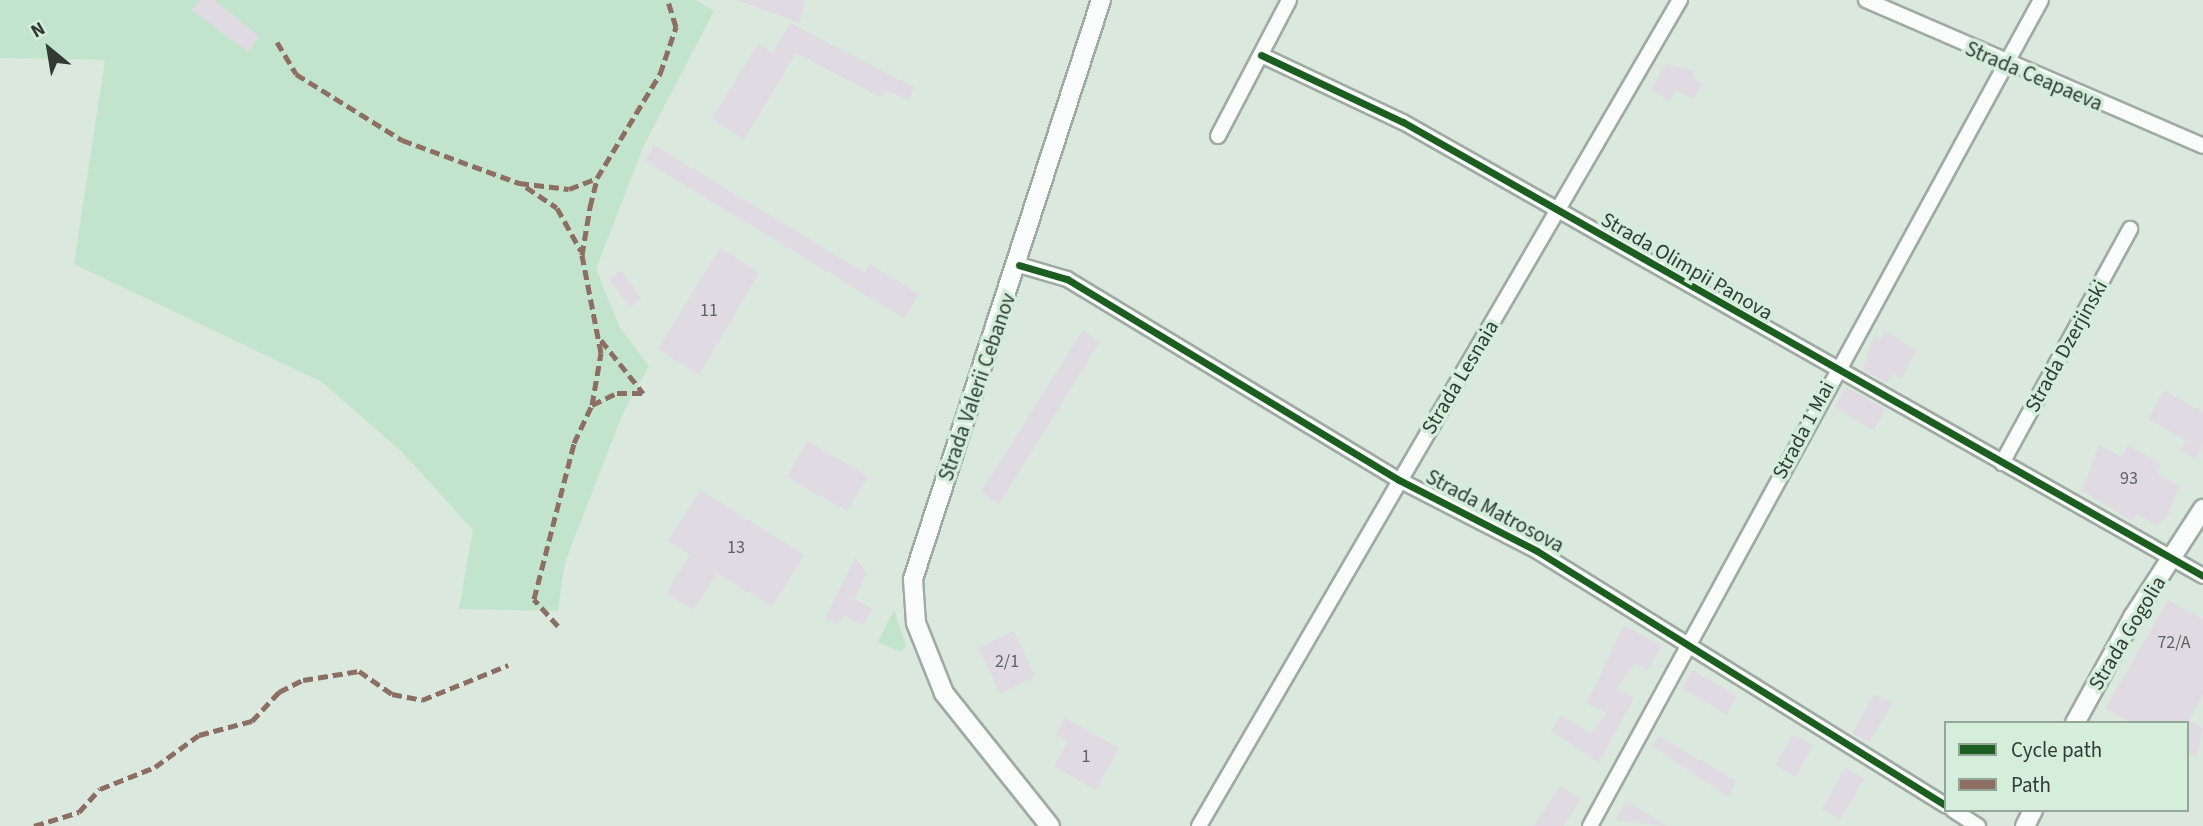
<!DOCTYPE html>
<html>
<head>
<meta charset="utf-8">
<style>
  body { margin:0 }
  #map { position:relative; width:2203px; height:826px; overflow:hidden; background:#dae8de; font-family:"Source Sans 3",sans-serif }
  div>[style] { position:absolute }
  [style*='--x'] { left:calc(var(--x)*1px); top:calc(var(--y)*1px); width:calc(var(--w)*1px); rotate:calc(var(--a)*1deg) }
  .green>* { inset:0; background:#c2e4cc }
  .building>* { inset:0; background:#e0dae3 }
  .roads { filter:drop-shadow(2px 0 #9faaa3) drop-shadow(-2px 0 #9faaa3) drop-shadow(0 2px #9faaa3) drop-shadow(0 -2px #9faaa3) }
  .minor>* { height:14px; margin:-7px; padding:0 7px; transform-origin:7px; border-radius:7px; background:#f9fcfa }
  .tertiary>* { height:18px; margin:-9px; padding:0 9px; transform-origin:9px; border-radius:9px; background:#f9fcfa }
  .quiet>* { height:5px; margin-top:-2.5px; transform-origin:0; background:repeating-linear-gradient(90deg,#8d6e63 0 10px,transparent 0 15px) }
  .cycleway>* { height:7px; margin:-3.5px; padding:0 3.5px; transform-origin:3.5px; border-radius:3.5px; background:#1b5e20 }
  span { translate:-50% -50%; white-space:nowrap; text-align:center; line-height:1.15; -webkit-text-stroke:7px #d4eedb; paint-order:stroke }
  .number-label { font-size:18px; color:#5d6360 }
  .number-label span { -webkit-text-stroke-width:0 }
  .street-label { font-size:21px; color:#313b34 }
  .legend { position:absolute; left:1944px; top:721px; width:245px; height:91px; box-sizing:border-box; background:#d4eedb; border:2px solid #93a698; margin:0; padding:9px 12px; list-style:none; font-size:21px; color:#313b34 }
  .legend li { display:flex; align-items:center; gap:14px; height:35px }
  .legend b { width:35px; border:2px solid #93a698 }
  .north { position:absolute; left:14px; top:14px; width:70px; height:70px; -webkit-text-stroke:5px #d4eedb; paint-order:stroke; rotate:330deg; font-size:19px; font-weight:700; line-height:28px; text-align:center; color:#313b34 }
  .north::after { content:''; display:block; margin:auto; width:24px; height:32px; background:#313b34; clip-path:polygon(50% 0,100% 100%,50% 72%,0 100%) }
</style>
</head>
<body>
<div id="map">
  <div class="green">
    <div style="clip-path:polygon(0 0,696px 0,714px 11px,644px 145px,596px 269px,619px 326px,649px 366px,623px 413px,565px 562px,558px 611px,459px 609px,473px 530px,402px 452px,322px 382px,74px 264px,105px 60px,0 58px)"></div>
    <div style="clip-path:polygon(894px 610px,906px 646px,901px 652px,878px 642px)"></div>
  </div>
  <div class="building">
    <div style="clip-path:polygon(200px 0,214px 0,259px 36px,248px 52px,192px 10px)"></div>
    <div style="clip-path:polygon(737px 0,806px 0,799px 23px)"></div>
    <div style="clip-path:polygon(790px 23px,914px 87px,909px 100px,887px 91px,880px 97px,796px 53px,744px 140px,712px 118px,758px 44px,773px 53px)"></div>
    <div style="clip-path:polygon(1666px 64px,1695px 71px,1692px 77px,1703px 84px,1693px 99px,1676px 90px,1669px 101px,1651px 90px)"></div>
    <div style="clip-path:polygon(654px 145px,865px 273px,870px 264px,919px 294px,904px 318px,645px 161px)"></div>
    <div style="clip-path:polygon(720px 248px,759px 273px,699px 375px,658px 349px)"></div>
    <div style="clip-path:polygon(621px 270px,641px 298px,630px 307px,609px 279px)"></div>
    <div style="clip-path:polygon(1083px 330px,1099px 343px,999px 504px,981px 492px)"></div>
    <div style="clip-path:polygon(1885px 330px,1916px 351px,1902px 379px,1892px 373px,1887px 383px,1863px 370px,1874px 335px,1881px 339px)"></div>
    <div style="clip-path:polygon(1846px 387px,1885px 409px,1874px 431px,1834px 407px)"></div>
    <div style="clip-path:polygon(2164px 390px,2203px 412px,2203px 446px,2195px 459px,2181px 451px,2186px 441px,2148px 419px)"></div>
    <div style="clip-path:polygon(807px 441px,868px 476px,847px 511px,787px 477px)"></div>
    <div style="clip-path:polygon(2099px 445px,2122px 457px,2128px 445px,2161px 464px,2157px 473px,2179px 486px,2168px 516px,2156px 525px,2137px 514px,2132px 521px,2082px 491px)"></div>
    <div style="clip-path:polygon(700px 490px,804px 555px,772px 607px,717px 573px,694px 610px,666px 593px,690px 555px,668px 541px)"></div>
    <div style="clip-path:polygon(855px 558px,867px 572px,854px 599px,873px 609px,864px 625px,844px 616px,838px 625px,825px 618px)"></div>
    <div style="clip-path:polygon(2168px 600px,2203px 619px,2203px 695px,2189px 720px,2203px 728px,2196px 757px,2187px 752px,2187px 723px,2132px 723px,2105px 709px)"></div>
    <div style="clip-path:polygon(1624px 625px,1662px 646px,1647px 671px,1635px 663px,1616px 689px,1634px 698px,1599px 762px,1551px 731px,1561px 715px,1591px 733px,1607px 713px,1587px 703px)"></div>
    <div style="clip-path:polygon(1014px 631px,1035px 677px,1000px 694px,979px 648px)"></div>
    <div style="clip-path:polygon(1692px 670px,1737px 696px,1727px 715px,1682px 688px)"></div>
    <div style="clip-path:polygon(1874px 695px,1893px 703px,1869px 742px,1852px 733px)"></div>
    <div style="clip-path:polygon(1065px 718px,1119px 748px,1096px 790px,1054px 766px,1068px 741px,1056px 734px)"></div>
    <div style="clip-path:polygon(1792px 735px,1813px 745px,1796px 777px,1776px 765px)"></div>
    <div style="clip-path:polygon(1659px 736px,1736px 781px,1728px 797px,1653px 747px)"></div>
    <div style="clip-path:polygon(1845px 768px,1864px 779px,1840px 820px,1822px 809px)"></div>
    <div style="clip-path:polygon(1560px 786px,1581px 799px,1563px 826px,1534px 826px)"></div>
    <div style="clip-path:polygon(1627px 801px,1667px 826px,1615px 820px)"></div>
  </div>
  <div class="roads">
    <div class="minor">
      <div style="--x:1866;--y:0;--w:367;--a:23.4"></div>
      <div style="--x:1261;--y:55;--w:157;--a:25.3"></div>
      <div style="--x:1403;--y:122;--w:920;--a:29.57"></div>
      <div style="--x:1218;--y:136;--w:153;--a:-62.4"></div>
      <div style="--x:1019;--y:265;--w:50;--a:16.3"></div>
      <div style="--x:1067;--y:279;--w:388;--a:31.2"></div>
      <div style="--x:1399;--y:480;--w:155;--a:27.2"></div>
      <div style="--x:1537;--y:551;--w:482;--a:31.9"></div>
      <div style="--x:2002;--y:463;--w:267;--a:-61.3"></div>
      <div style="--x:1953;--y:810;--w:30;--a:33"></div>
      <div style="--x:1199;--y:826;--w:956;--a:-59.79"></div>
      <div style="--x:1590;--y:826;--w:941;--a:-61.37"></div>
    </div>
    <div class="tertiary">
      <div style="--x:2075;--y:723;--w:121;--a:-61.3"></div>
      <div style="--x:2133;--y:617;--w:129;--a:-57.1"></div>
      <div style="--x:1050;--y:826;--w:170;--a:-128.6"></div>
      <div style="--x:944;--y:693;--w:75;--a:-111.8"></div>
      <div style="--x:916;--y:623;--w:44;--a:-93.9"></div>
      <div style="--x:913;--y:579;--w:609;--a:-72.01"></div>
      <div style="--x:2025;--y:826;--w:18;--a:-63"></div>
    </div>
  </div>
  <div class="quiet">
    <div style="--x:277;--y:42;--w:37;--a:59"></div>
    <div style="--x:296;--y:74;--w:125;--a:31.9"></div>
    <div style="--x:402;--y:140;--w:125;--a:20.2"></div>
    <div style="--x:519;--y:183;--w:50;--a:6.8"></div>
    <div style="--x:569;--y:189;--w:30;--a:-21"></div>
    <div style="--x:526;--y:187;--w:37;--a:34"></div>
    <div style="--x:557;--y:208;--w:49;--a:60.8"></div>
    <div style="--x:601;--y:340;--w:68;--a:51.6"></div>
    <div style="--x:592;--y:405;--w:53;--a:-80.2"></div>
    <div style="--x:601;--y:353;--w:100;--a:-101"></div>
    <div style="--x:582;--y:255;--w:49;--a:-80.5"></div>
    <div style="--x:590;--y:207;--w:30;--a:-76"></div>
    <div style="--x:597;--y:178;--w:122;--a:-58.8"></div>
    <div style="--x:660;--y:74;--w:50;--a:-71.2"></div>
    <div style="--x:676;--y:27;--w:28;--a:-107"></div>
    <div style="--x:558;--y:626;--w:36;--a:-132"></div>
    <div style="--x:534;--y:599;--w:161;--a:-75.6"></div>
    <div style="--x:574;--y:443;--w:42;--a:-64.7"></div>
    <div style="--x:592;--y:405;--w:28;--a:-26"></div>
    <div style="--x:617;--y:393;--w:26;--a:0"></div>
    <div style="--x:34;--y:826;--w:47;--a:-17.3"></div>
    <div style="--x:79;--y:812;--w:31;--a:-48"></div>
    <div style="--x:100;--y:789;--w:59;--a:-21.8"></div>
    <div style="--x:155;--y:767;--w:54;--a:-36"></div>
    <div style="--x:199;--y:735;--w:55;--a:-14.8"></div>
    <div style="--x:252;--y:721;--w:40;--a:-47"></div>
    <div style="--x:279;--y:692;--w:27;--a:-27"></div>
    <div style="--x:303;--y:680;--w:57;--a:-9.1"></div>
    <div style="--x:359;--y:671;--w:40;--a:34.9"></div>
    <div style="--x:392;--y:694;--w:31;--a:11"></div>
    <div style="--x:422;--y:700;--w:93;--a:-22.1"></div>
  </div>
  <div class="cycleway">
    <div style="--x:1261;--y:55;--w:157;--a:25.3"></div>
    <div style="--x:1403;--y:122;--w:920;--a:29.57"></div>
    <div style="--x:1019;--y:265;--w:50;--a:16.3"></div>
    <div style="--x:1067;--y:279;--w:388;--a:31.2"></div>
    <div style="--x:1399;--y:480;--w:155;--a:27.2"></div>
    <div style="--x:1537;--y:551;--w:482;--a:31.9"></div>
  </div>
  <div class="number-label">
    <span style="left:709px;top:311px">11</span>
    <span style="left:2129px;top:479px">93</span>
    <span style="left:736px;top:548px">13</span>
    <span style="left:2174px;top:643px">72/A</span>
    <span style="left:1007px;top:662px">2/1</span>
    <span style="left:1086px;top:757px">1</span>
  </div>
  <div class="street-label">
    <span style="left:2034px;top:76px;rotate:23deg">Strada Ceapaeva</span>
    <span style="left:1687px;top:266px;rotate:30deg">Strada Olimpii Panova</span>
    <span style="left:2066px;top:346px;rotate:-61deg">Strada Dzerjinski</span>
    <span style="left:1460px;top:377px;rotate:-59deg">Strada Lesnaia</span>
    <span style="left:977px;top:387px;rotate:-71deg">Strada Valerii Cebanov</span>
    <span style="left:1803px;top:430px;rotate:-62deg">Strada 1 Mai</span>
    <span style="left:1495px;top:511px;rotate:28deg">Strada Matrosova</span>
    <span style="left:2127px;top:633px;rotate:-59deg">Strada Gogolia</span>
  </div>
  <ul class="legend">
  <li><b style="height:9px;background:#1b5e20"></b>Cycle path</li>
  <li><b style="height:9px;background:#8d6e63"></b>Path</li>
  </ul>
  <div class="north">N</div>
</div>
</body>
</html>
